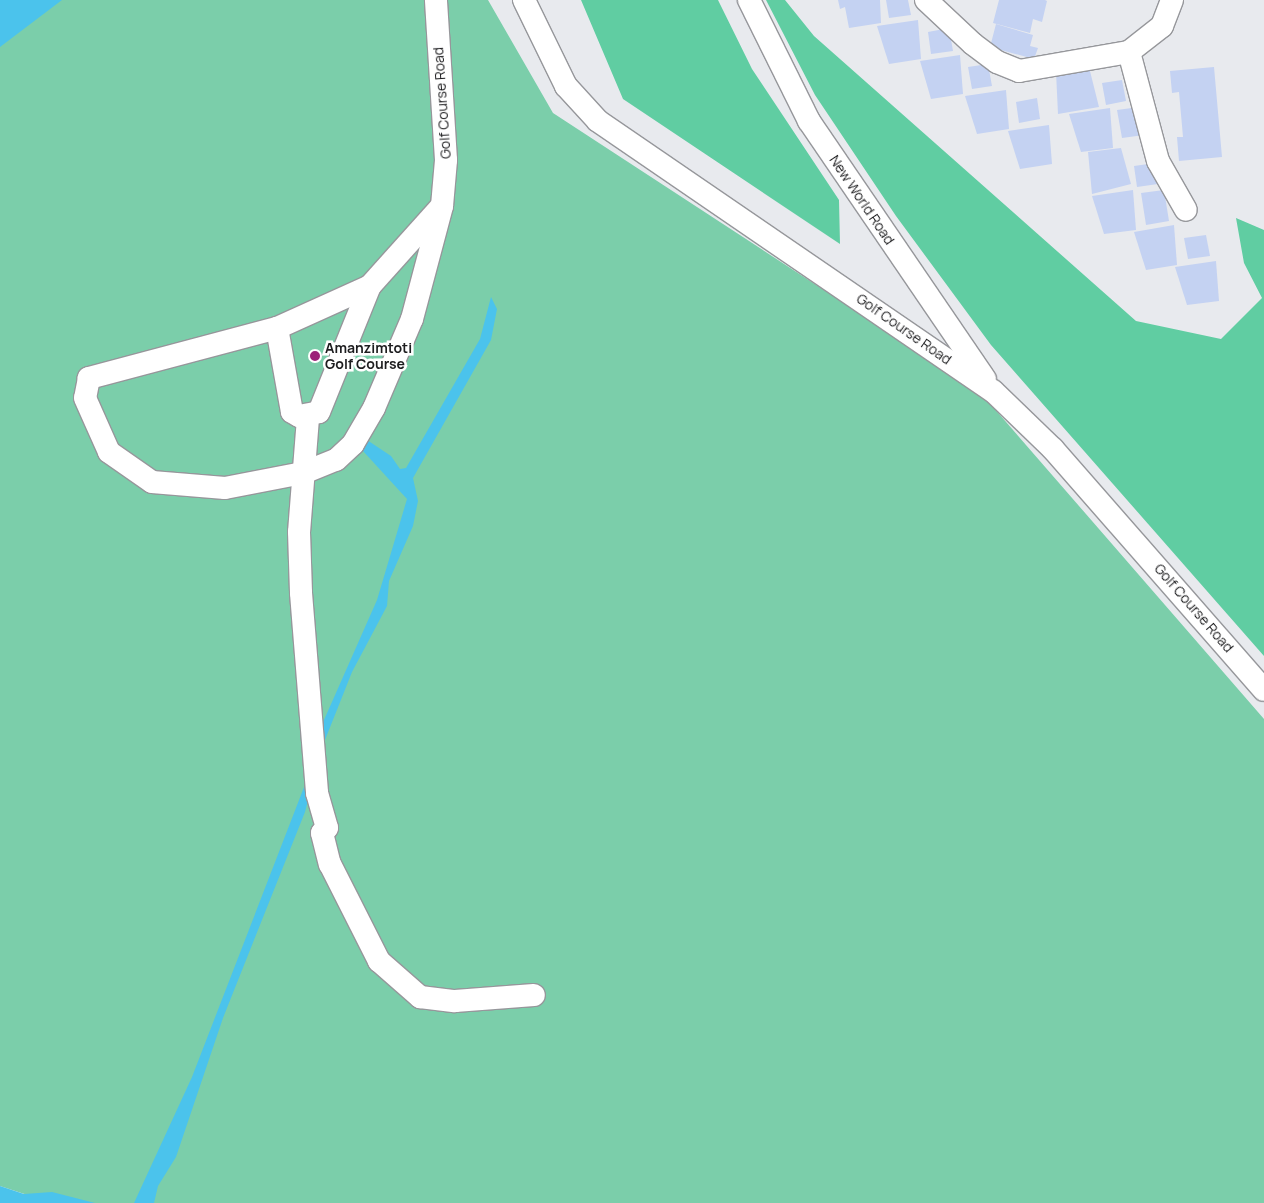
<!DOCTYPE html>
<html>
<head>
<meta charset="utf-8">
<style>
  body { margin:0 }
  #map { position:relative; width:1264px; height:1203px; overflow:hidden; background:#e8eaee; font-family:Manrope,sans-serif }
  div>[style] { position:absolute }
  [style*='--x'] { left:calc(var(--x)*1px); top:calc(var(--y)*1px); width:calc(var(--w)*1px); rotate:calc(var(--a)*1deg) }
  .green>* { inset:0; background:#7bceaa }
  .forest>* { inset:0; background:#60cda2 }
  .water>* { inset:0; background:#4bc3ec }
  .building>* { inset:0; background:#c4d2f2 }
  .roads { filter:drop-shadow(1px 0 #96979b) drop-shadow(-1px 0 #96979b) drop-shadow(0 1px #96979b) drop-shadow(0 -1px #96979b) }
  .minor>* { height:22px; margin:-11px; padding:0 11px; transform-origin:11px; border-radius:11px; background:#fff }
  .dots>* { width:14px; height:14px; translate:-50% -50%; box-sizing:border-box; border:2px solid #fff; border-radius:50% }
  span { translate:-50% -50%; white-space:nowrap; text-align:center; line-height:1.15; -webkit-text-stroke:5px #fff; paint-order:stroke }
  .street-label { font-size:14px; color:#1d1d1f }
  .poi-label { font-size:14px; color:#1d1d1f; font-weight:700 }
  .left { translate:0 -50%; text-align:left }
</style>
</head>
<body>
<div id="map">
  <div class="green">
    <div style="clip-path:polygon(39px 0,488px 0,553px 113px,980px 392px,1264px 719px,1264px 1203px,52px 1203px,0 1186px,0 35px)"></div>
  </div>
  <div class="forest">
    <div style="clip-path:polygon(581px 0,718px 0,752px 69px,839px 200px,840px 244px,623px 99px)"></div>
    <div style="clip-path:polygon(766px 0,785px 0,814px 36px,1136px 321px,1221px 339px,1262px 298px,1244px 263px,1236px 218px,1264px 230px,1264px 656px,991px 345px,896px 216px,815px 95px)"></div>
  </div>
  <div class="water">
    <div style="clip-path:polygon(0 0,62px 0,0 47px)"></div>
    <div style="clip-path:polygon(491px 297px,497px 309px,491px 340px,413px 478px,418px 501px,413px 526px,389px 581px,387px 606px,352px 672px,321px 750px,305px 812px,223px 1018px,176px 1157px,158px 1186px,154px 1203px,134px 1203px,192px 1077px,306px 782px,324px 720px,377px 600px,407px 499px,363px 451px,367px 440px,391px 456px,400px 469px,406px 468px,480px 339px)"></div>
    <div style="clip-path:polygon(0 1186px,24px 1194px,52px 1192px,95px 1203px,0 1203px)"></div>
  </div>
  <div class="building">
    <div style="clip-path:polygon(838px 0,880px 0,881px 23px,849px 28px,845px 7px,840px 9px)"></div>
    <div style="clip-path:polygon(886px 0,908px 0,911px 15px,889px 18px)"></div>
    <div style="clip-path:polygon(999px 0,1045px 0,1047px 1px,1042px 22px,1033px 19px,1030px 33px,993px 23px)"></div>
    <div style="clip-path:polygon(918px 20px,921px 59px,889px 64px,877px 26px)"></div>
    <div style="clip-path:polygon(996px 24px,1033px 35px,1030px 46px,1038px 48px,1034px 59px,990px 47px)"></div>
    <div style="clip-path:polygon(949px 28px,953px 51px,931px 54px,928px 32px)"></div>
    <div style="clip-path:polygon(960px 55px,963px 94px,931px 99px,920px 61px)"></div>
    <div style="clip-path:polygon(988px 64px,992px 86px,972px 89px,968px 67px)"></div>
    <div style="clip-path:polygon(1089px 67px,1099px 107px,1058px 114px,1056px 72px)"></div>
    <div style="clip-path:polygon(1214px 67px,1222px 157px,1179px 161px,1177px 137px,1183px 137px,1179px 92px,1172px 93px,1170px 71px)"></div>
    <div style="clip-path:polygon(1122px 80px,1126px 101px,1106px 105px,1102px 83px)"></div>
    <div style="clip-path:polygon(1006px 90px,1009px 129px,977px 134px,965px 96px)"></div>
    <div style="clip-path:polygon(1037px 98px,1040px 119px,1019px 123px,1016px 102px)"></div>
    <div style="clip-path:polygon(1139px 107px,1144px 135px,1122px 138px,1117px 110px)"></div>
    <div style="clip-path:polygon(1110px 108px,1113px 148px,1081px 152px,1069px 114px)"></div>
    <div style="clip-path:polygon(1049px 125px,1052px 164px,1020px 169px,1008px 131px)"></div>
    <div style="clip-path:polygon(1121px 148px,1131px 184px,1092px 194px,1088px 152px)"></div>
    <div style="clip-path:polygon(1155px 163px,1158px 184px,1137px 187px,1134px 166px)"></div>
    <div style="clip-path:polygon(1133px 190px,1136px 230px,1104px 234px,1092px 196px)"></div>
    <div style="clip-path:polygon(1164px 190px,1169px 221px,1146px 225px,1141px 193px)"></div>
    <div style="clip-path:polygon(1174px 225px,1177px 265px,1146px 270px,1134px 232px)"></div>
    <div style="clip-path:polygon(1206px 235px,1210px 256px,1188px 259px,1184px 238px)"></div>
    <div style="clip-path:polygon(1216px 261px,1219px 301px,1187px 305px,1175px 267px)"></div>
  </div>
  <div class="roads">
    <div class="minor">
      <div style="--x:524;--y:0;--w:96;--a:64"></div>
      <div style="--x:566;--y:86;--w:47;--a:47.6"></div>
      <div style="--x:598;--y:121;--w:478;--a:34.4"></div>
      <div style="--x:993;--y:391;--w:83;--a:44"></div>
      <div style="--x:1053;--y:449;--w:320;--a:48.8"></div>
      <div style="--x:749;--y:0;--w:135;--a:63.6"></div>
      <div style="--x:809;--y:121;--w:312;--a:55.7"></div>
      <div style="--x:926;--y:0;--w:64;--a:43.1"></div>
      <div style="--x:973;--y:44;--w:30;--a:37"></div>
      <div style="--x:997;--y:62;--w:24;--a:22"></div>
      <div style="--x:1019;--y:71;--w:112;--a:-9.8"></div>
      <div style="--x:1172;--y:0;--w:28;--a:111"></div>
      <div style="--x:1162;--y:26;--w:42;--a:141.8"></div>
      <div style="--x:1129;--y:52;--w:113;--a:75.1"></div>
      <div style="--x:1158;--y:161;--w:56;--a:60.3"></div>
      <div style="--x:370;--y:286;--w:102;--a:155.7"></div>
      <div style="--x:277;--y:328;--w:85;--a:79.9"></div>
      <div style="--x:292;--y:412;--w:8;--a:30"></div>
      <div style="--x:299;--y:416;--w:20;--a:-11"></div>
      <div style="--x:319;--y:412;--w:136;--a:-68"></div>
      <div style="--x:370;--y:286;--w:106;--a:-48.1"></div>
      <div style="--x:277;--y:328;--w:195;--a:165.1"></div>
      <div style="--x:89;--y:378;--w:20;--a:101"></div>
      <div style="--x:85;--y:398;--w:59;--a:66"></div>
      <div style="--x:109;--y:452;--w:52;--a:34.9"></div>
      <div style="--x:152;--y:482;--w:73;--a:4.7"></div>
      <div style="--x:225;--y:488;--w:79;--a:-10.9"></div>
      <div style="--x:303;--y:473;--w:35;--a:-22"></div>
      <div style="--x:336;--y:460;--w:23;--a:-43"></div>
      <div style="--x:353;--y:444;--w:42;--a:-59.7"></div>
      <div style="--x:374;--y:408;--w:97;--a:-66.9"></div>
      <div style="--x:412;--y:319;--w:117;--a:-75.1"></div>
      <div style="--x:442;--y:206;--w:46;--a:-85"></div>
      <div style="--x:446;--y:160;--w:160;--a:-93.6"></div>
      <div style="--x:308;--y:418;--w:114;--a:94.5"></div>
      <div style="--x:299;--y:532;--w:61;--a:88.1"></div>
      <div style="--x:301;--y:593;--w:201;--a:85.4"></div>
      <div style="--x:317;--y:793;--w:36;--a:74"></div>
      <div style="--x:327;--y:828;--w:7;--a:135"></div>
      <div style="--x:322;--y:833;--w:32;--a:76"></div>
      <div style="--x:330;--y:864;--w:109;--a:63.2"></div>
      <div style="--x:379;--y:961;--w:55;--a:41.3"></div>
      <div style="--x:420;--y:997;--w:35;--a:7"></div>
      <div style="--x:455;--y:1001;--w:79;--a:-4.3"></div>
    </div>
  </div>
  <div class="dots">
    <div style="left:315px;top:356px;background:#9c2179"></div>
  </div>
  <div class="street-label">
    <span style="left:442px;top:103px;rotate:-94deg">Golf Course Road</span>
    <span style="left:862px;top:200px;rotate:56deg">New World Road</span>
    <span style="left:904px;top:329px;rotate:35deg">Golf Course Road</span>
    <span style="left:1194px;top:608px;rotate:49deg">Golf Course Road</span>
  </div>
  <div class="poi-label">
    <span class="left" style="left:325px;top:356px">Amanzimtoti<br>Golf Course</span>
  </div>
</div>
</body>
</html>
